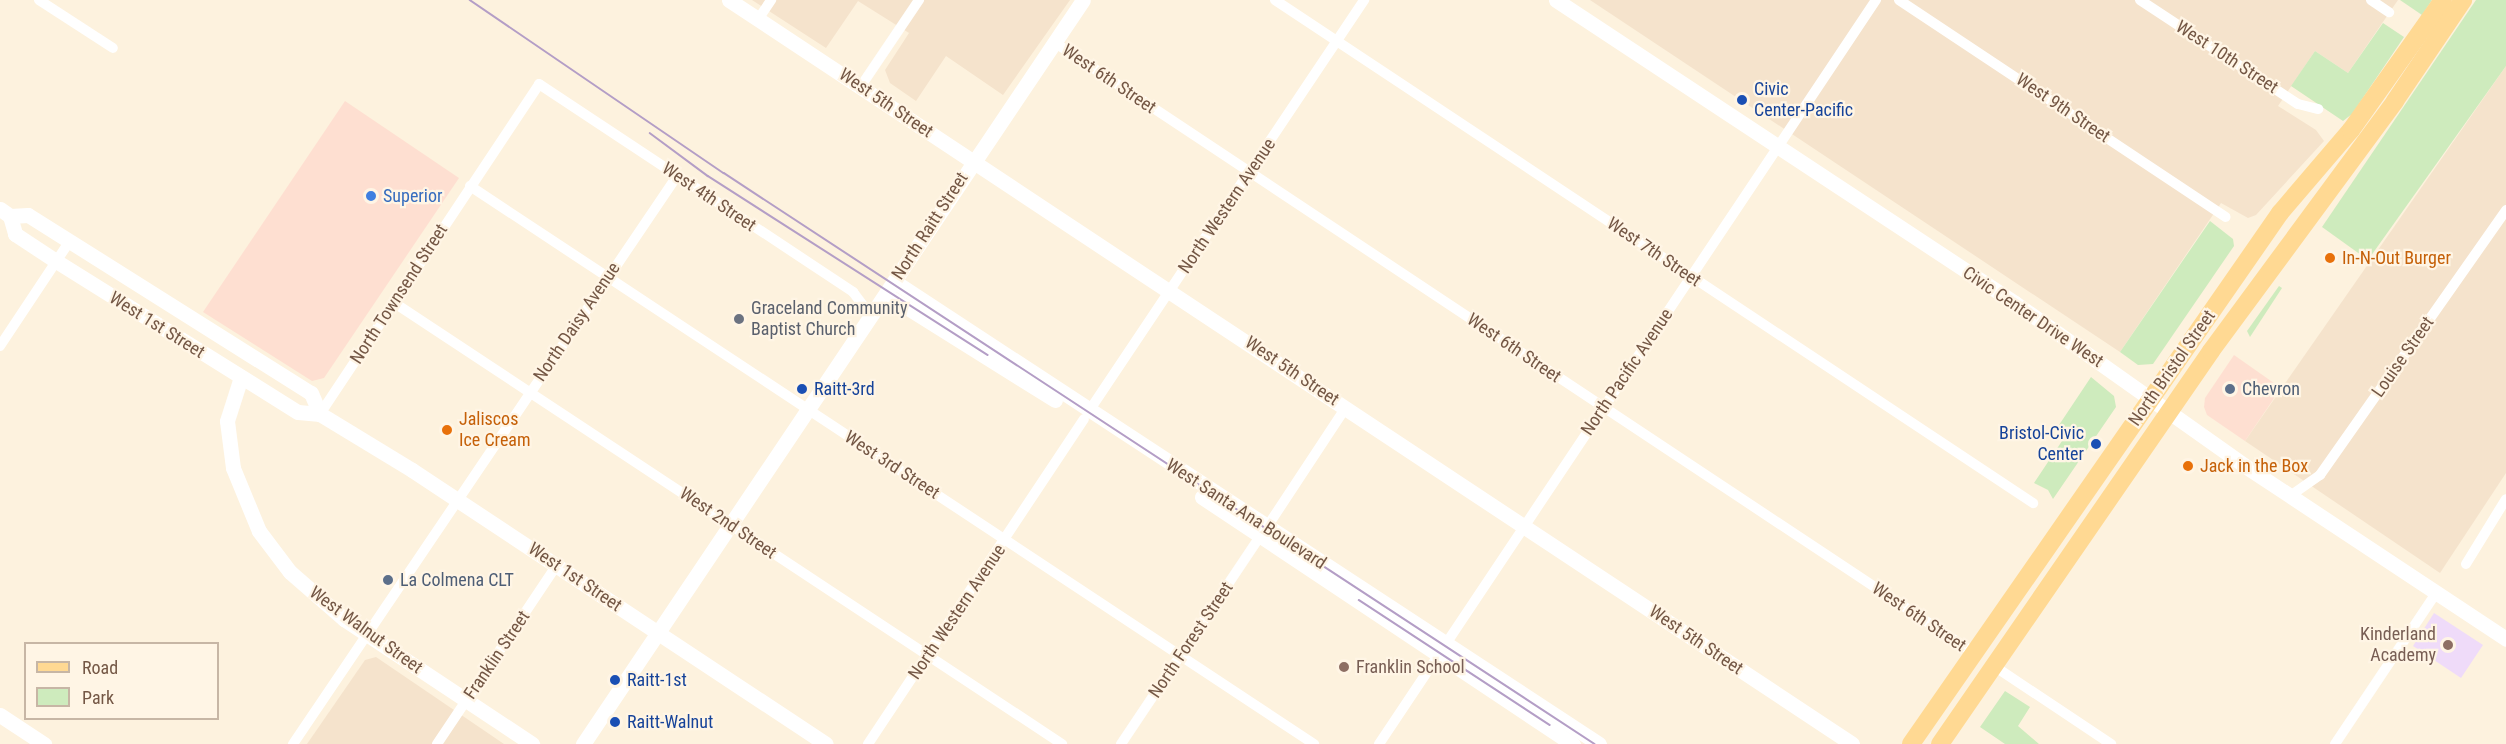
<!DOCTYPE html>
<html>
<head>
<meta charset="utf-8">
<style>
  body { margin:0 }
  #map { position:relative; width:2506px; height:744px; overflow:hidden; background:#fdf2de; font-family:"Roboto Condensed",sans-serif }
  div>[style] { position:absolute }
  [style*='--x'] { left:calc(var(--x)*1px); top:calc(var(--y)*1px); width:calc(var(--w)*1px); rotate:calc(var(--a)*1deg) }
  .residential>* { inset:0; background:#f5e3cc }
  .commercial>* { inset:0; background:#fedfd1 }
  .education>* { inset:0; background:#efdbf9 }
  .green>* { inset:0; background:#ceebbd }
  .street>* { height:10px; margin:-5px; padding:0 5px; transform-origin:5px; border-radius:5px; background:#fff }
  .secondary>* { height:15px; margin:-7.5px; padding:0 7.5px; transform-origin:7.5px; border-radius:7.5px; background:#fff }
  .primary>* { height:18px; margin:-9px; padding:0 9px; transform-origin:9px; border-radius:9px; background:#ffd993 }
  .tram>* { height:1.5px; margin:-0.75px; padding:0 0.75px; transform-origin:0.75px; border-radius:0.75px; background:#b49ec6 }
  .dots>* { width:16px; height:16px; translate:-50% -50%; box-sizing:border-box; border:3px solid #fff5e5; border-radius:50% }
  span { translate:-50% -50%; white-space:nowrap; text-align:center; line-height:1.15; -webkit-text-stroke:4.5px #fff5e5; paint-order:stroke }
  .street-label { font-size:18px; color:#745745 }
  .transit-label { font-size:18px; color:#164399 }
  .left { translate:0 -50%; text-align:left }
  .right { translate:-100% -50%; text-align:right }
  .shop-label { font-size:18px; color:#366cbe }
  .food-label { font-size:18px; color:#c56008 }
  .worship-label { font-size:18px; color:#5b616d }
  .service-label { font-size:18px; color:#4e5e75 }
  .education-label { font-size:18px; color:#785e54 }
  .legend { position:absolute; left:24px; top:642px; width:195px; height:78px; box-sizing:border-box; background:#fff5e5; border:2px solid #c7b6a5; margin:0; padding:8px 10px; list-style:none; font-size:18px; color:#745745 }
  .legend li { display:flex; align-items:center; gap:12px; height:30px }
  .legend b { width:30px; border:2px solid #c7b6a5 }
</style>
</head>
<body>
<div id="map">
  <div class="residential">
    <div style="clip-path:polygon(752px 0,1070px 0,1003px 95px,946px 56px,916px 101px,890px 83px,885px 70px,909px 33px,858px 1px,826px 48px)"></div>
    <div style="clip-path:polygon(1590px 0,2398px 0,2348px 73px,2315px 51px,2278px 106px,2316px 130px,2324px 141px,2256px 215px,2248px 218px,2221px 203px,2120px 352px)"></div>
    <div style="clip-path:polygon(2506px 66px,2506px 473px,2440px 573px,2245px 441px)"></div>
    <div style="clip-path:polygon(376px 657px,504px 744px,307px 744px,365px 660px)"></div>
  </div>
  <div class="commercial">
    <div style="clip-path:polygon(345px 101px,459px 178px,324px 378px,312px 381px,203px 312px)"></div>
    <div style="clip-path:polygon(2234px 355px,2281px 388px,2245px 441px,2207px 415px,2204px 407px,2205px 398px)"></div>
  </div>
  <div class="education">
    <div style="clip-path:polygon(2434px 613px,2483px 645px,2461px 678px,2413px 646px)"></div>
  </div>
  <div class="green">
    <div style="clip-path:polygon(2400px 0,2432px 0,2422px 15px)"></div>
    <div style="clip-path:polygon(2476px 0,2506px 0,2506px 66px,2368px 260px,2322px 227px)"></div>
    <div style="clip-path:polygon(2383px 23px,2404px 37px,2352px 114px,2343px 121px,2291px 86px,2315px 51px,2348px 73px)"></div>
    <div style="clip-path:polygon(2210px 221px,2233px 239px,2234px 246px,2153px 364px,2138px 365px,2120px 352px)"></div>
    <div style="clip-path:polygon(2279px 286px,2282px 288px,2250px 337px,2247px 331px)"></div>
    <div style="clip-path:polygon(2091px 377px,2114px 396px,2116px 407px,2053px 499px,2048px 490px,2034px 483px,2064px 438px,2055px 431px)"></div>
    <div style="clip-path:polygon(2005px 691px,2030px 707px,2018px 726px,2039px 744px,2005px 744px,1980px 727px)"></div>
  </div>
  <div class="street">
    <div style="--x:39;--y:0;--w:88;--a:33"></div>
    <div style="--x:1275;--y:0;--w:910;--a:33.57"></div>
    <div style="--x:1899;--y:0;--w:392;--a:33.6"></div>
    <div style="--x:2140;--y:0;--w:189;--a:33.4"></div>
    <div style="--x:2298;--y:104;--w:21;--a:14"></div>
    <div style="--x:2371;--y:0;--w:22;--a:34"></div>
    <div style="--x:759;--y:18;--w:22;--a:-56"></div>
    <div style="--x:1054;--y:42;--w:1104;--a:33.59"></div>
    <div style="--x:861;--y:86;--w:104;--a:-56"></div>
    <div style="--x:470;--y:186;--w:1012;--a:33.47"></div>
    <div style="--x:393;--y:302;--w:802;--a:33.45"></div>
    <div style="--x:0;--y:346;--w:125;--a:-56.4"></div>
    <div style="--x:1089;--y:411;--w:495;--a:-56.2"></div>
    <div style="--x:320;--y:414;--w:396;--a:-56.4"></div>
    <div style="--x:539;--y:84;--w:377;--a:33.5"></div>
    <div style="--x:853;--y:292;--w:31;--a:53"></div>
    <div style="--x:2290;--y:496;--w:37;--a:-35"></div>
    <div style="--x:2320;--y:475;--w:324;--a:-54.9"></div>
    <div style="--x:1267;--y:527;--w:144;--a:-56.6"></div>
    <div style="--x:2466;--y:564;--w:76;--a:-58.4"></div>
    <div style="--x:1994;--y:666;--w:141;--a:33.7"></div>
    <div style="--x:293;--y:744;--w:686;--a:-55.94"></div>
    <div style="--x:437;--y:744;--w:216;--a:-56.2"></div>
    <div style="--x:868;--y:744;--w:390;--a:-56.4"></div>
    <div style="--x:1121;--y:744;--w:250;--a:-56.2"></div>
    <div style="--x:1379;--y:744;--w:895;--a:-56.26"></div>
    <div style="--x:2335;--y:744;--w:182;--a:-56.2"></div>
  </div>
  <div class="secondary">
    <div style="--x:729;--y:0;--w:1347;--a:33.52"></div>
    <div style="--x:1556;--y:0;--w:550;--a:33.43"></div>
    <div style="--x:2015;--y:303;--w:282;--a:35.3"></div>
    <div style="--x:2245;--y:466;--w:313;--a:33.5"></div>
    <div style="--x:0;--y:209;--w:12;--a:35"></div>
    <div style="--x:10;--y:216;--w:18;--a:-3"></div>
    <div style="--x:28;--y:215;--w:334;--a:32.2"></div>
    <div style="--x:311;--y:393;--w:23;--a:67"></div>
    <div style="--x:10;--y:216;--w:19;--a:74"></div>
    <div style="--x:15;--y:234;--w:49;--a:33.4"></div>
    <div style="--x:56;--y:261;--w:285;--a:32"></div>
    <div style="--x:298;--y:412;--w:22;--a:5"></div>
    <div style="--x:320;--y:414;--w:108;--a:31.3"></div>
    <div style="--x:412;--y:470;--w:496;--a:33.5"></div>
    <div style="--x:895;--y:282;--w:842;--a:33.27"></div>
    <div style="--x:887;--y:295;--w:198;--a:32"></div>
    <div style="--x:241;--y:377;--w:46;--a:107.7"></div>
    <div style="--x:227;--y:421;--w:47;--a:82.7"></div>
    <div style="--x:233;--y:468;--w:68;--a:67.6"></div>
    <div style="--x:259;--y:531;--w:51;--a:52.9"></div>
    <div style="--x:290;--y:572;--w:72;--a:41"></div>
    <div style="--x:344;--y:619;--w:226;--a:33.6"></div>
    <div style="--x:1202;--y:497;--w:446;--a:33.7"></div>
    <div style="--x:0;--y:715;--w:53;--a:33.4"></div>
    <div style="--x:583;--y:744;--w:896;--a:-56.1"></div>
  </div>
  <div class="primary">
    <div style="--x:1911;--y:744;--w:647;--a:-55.2"></div>
    <div style="--x:2280;--y:213;--w:109;--a:-49.5"></div>
    <div style="--x:2351;--y:130;--w:159;--a:-54.7"></div>
    <div style="--x:1940;--y:744;--w:477;--a:-55.4"></div>
    <div style="--x:2211;--y:351;--w:310;--a:-53.6"></div>
    <div style="--x:2395;--y:101;--w:122;--a:-56"></div>
  </div>
  <div class="tram">
    <div style="--x:470;--y:0;--w:307;--a:34.3"></div>
    <div style="--x:724;--y:173;--w:1041;--a:33.25"></div>
    <div style="--x:650;--y:133;--w:72;--a:36.6"></div>
    <div style="--x:708;--y:176;--w:332;--a:32.6"></div>
    <div style="--x:1359;--y:600;--w:228;--a:33.2"></div>
  </div>
  <div class="dots">
    <div style="left:1742px;top:100px;background:#1a4fb4"></div>
    <div style="left:371px;top:196px;background:#3f7fe0"></div>
    <div style="left:2330px;top:258px;background:#e8710a"></div>
    <div style="left:739px;top:319px;background:#6b7280"></div>
    <div style="left:802px;top:389px;background:#1a4fb4"></div>
    <div style="left:2230px;top:389px;background:#5c6f8a"></div>
    <div style="left:447px;top:430px;background:#e8710a"></div>
    <div style="left:2096px;top:444px;background:#1a4fb4"></div>
    <div style="left:2188px;top:466px;background:#e8710a"></div>
    <div style="left:388px;top:580px;background:#5c6f8a"></div>
    <div style="left:2448px;top:645px;background:#8d6e63"></div>
    <div style="left:1344px;top:667px;background:#8d6e63"></div>
    <div style="left:615px;top:680px;background:#1a4fb4"></div>
    <div style="left:615px;top:722px;background:#1a4fb4"></div>
  </div>
  <div class="street-label">
    <span style="left:2227px;top:57px;rotate:33deg">West 10th Street</span>
    <span style="left:1109px;top:79px;rotate:34deg">West 6th Street</span>
    <span style="left:886px;top:103px;rotate:34deg">West 5th Street</span>
    <span style="left:2063px;top:108px;rotate:34deg">West 9th Street</span>
    <span style="left:709px;top:197px;rotate:34deg">West 4th Street</span>
    <span style="left:1227px;top:206px;rotate:-56deg">North Western Avenue</span>
    <span style="left:930px;top:226px;rotate:-57deg">North Raitt Street</span>
    <span style="left:1654px;top:252px;rotate:34deg">West 7th Street</span>
    <span style="left:399px;top:294px;rotate:-57deg">North Townsend Street</span>
    <span style="left:2033px;top:317px;rotate:34deg">Civic Center Drive West</span>
    <span style="left:577px;top:322px;rotate:-56deg">North Daisy Avenue</span>
    <span style="left:157px;top:325px;rotate:32deg">West 1st Street</span>
    <span style="left:1514px;top:348px;rotate:34deg">West 6th Street</span>
    <span style="left:2403px;top:357px;rotate:-55deg">Louise Street</span>
    <span style="left:2172px;top:368px;rotate:-55deg">North Bristol Street</span>
    <span style="left:1292px;top:371px;rotate:34deg">West 5th Street</span>
    <span style="left:1627px;top:372px;rotate:-56deg">North Pacific Avenue</span>
    <span style="left:892px;top:465px;rotate:33deg">West 3rd Street</span>
    <span style="left:1246px;top:514px;rotate:33deg">West Santa Ana Boulevard</span>
    <span style="left:728px;top:523px;rotate:34deg">West 2nd Street</span>
    <span style="left:575px;top:577px;rotate:34deg">West 1st Street</span>
    <span style="left:957px;top:612px;rotate:-56deg">North Western Avenue</span>
    <span style="left:1919px;top:617px;rotate:34deg">West 6th Street</span>
    <span style="left:366px;top:630px;rotate:36deg">West Walnut Street</span>
    <span style="left:1191px;top:640px;rotate:-56deg">North Forest Street</span>
    <span style="left:1696px;top:640px;rotate:34deg">West 5th Street</span>
    <span style="left:497px;top:655px;rotate:-56deg">Franklin Street</span>
  </div>
  <div class="transit-label">
    <span class="left" style="left:1754px;top:100px">Civic<br>Center-Pacific</span>
    <span class="left" style="left:814px;top:389px">Raitt-3rd</span>
    <span class="right" style="left:2084px;top:444px">Bristol-Civic<br>Center</span>
    <span class="left" style="left:627px;top:680px">Raitt-1st</span>
    <span class="left" style="left:627px;top:722px">Raitt-Walnut</span>
  </div>
  <div class="shop-label">
    <span class="left" style="left:383px;top:196px">Superior</span>
  </div>
  <div class="food-label">
    <span class="left" style="left:2342px;top:258px">In-N-Out Burger</span>
    <span class="left" style="left:459px;top:430px">Jaliscos<br>Ice Cream</span>
    <span class="left" style="left:2200px;top:466px">Jack in the Box</span>
  </div>
  <div class="worship-label">
    <span class="left" style="left:751px;top:319px">Graceland Community<br>Baptist Church</span>
  </div>
  <div class="service-label">
    <span class="left" style="left:2242px;top:389px">Chevron</span>
    <span class="left" style="left:400px;top:580px">La Colmena CLT</span>
  </div>
  <div class="education-label">
    <span class="right" style="left:2436px;top:645px">Kinderland<br>Academy</span>
    <span class="left" style="left:1356px;top:667px">Franklin School</span>
  </div>
  <ul class="legend">
  <li><b style="height:8px;background:#ffd993"></b>Road</li>
  <li><b style="height:16px;background:#ceebbd"></b>Park</li>
  </ul>
</div>
</body>
</html>
